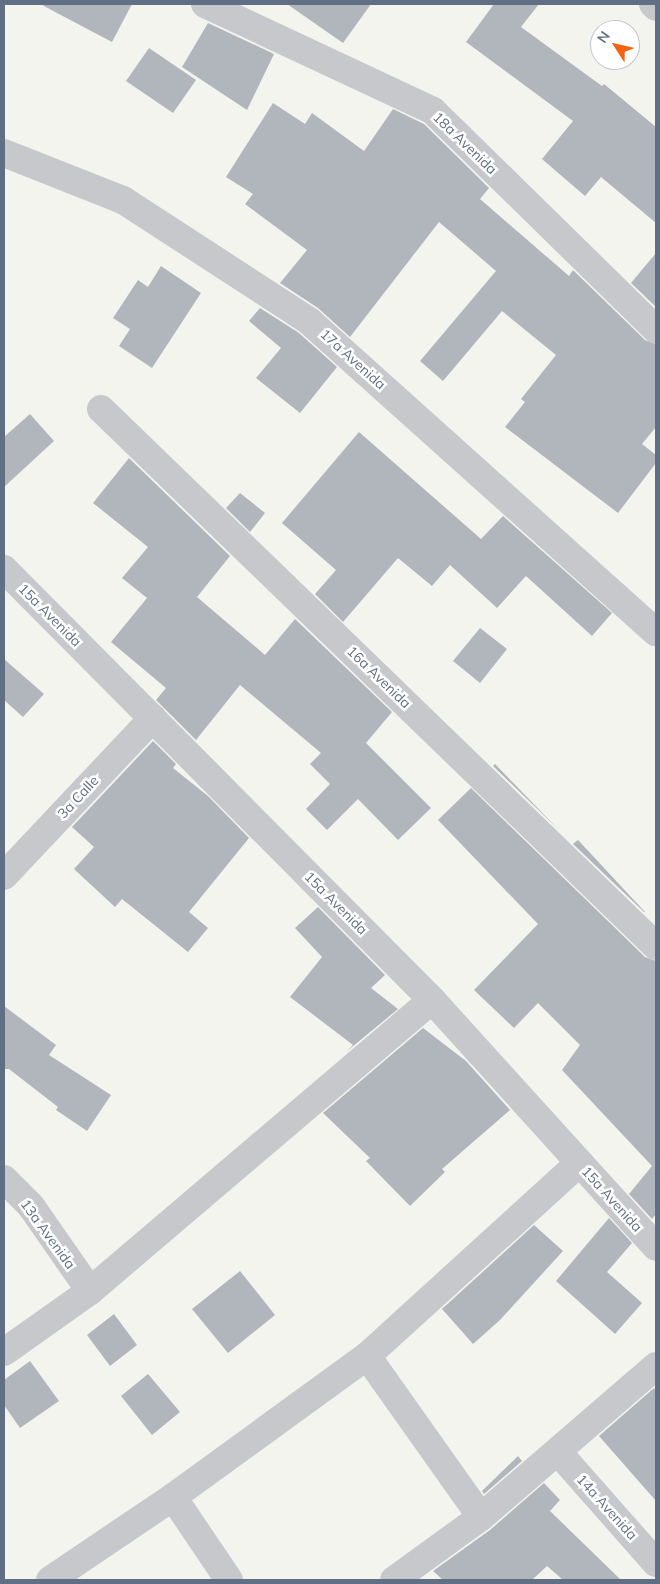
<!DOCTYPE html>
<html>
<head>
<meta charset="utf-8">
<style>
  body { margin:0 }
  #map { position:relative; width:660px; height:1584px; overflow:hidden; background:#f4f4ef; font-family:Mulish,sans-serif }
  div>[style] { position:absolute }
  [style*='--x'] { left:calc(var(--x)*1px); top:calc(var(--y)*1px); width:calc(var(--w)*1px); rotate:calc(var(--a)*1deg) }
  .building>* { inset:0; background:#b0b6bc }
  .minor>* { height:28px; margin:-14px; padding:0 14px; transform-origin:14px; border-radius:14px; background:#c6c8cc }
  span { translate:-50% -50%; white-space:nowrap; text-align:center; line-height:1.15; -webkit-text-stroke:5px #fff; paint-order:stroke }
  .street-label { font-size:14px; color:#606f83 }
  .frame { position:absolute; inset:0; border:5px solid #606f83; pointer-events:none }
  .north { position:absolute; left:590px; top:20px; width:50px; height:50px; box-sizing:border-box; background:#fff; border:1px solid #bfc5cd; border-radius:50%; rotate:305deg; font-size:14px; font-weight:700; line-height:20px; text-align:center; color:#606f83 }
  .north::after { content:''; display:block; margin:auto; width:18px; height:22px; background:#f36310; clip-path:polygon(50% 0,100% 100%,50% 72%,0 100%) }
</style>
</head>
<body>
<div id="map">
  <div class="building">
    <div style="clip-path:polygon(40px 4px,132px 4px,112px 42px)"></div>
    <div style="clip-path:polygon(287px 4px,371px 4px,343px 43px)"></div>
    <div style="clip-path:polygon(494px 4px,539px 4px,521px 27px,602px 86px,604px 84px,656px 127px,656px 223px,601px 177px,585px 196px,542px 159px,573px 121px,466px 42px)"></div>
    <div style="clip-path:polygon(208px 23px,274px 54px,247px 110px,182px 67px)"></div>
    <div style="clip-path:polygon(149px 48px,196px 80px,173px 113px,126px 81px)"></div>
    <div style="clip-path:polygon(273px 103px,305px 124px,312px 113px,364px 151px,393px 109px,424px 124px,489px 188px,480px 199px,569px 276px,573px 270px,645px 340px,656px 344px,656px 427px,642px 444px,656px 455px,656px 463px,618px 513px,505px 427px,525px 402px,521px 399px,556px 355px,502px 311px,443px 381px,420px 361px,496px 271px,439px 222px,350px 337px,318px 308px,280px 283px,307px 250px,245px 204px,253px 194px,226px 177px)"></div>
    <div style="clip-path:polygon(656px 253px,656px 307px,631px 283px)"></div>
    <div style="clip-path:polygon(161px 266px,201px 293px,152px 368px,119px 346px,130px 329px,113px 318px,138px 280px,148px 287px)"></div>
    <div style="clip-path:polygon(260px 308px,299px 333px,337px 367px,300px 413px,256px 378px,281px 348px,249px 321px)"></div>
    <div style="clip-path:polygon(30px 414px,54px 441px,4px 487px,4px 437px)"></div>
    <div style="clip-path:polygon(359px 432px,481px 539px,503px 516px,612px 613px,592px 636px,526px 576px,497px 608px,450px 565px,432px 586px,398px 558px,343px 622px,315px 594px,336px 570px,282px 523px)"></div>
    <div style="clip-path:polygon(129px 458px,230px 556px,197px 597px,265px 655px,295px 619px,392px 712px,366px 743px,431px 808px,398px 840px,358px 799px,327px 830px,306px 809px,330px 784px,310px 764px,321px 753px,240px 685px,196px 740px,156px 700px,166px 688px,111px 642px,147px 598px,122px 578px,148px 547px,93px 503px)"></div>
    <div style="clip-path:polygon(240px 493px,265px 513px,250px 532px,226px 508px)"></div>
    <div style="clip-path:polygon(480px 628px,507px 649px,480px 683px,453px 661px)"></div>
    <div style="clip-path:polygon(4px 659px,44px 694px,23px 717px,4px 700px)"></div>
    <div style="clip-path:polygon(153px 741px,176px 764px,173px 768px,208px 796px,249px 838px,189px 912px,208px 928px,188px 952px,122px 899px,115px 907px,74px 869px,94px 847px,72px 827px)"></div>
    <div style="clip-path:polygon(495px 764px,559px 830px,493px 766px)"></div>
    <div style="clip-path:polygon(471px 788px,645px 957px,656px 961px,656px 1214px,652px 1219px,629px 1194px,652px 1166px,562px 1070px,580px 1045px,538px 1003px,514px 1028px,474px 990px,538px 924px,438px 820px)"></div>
    <div style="clip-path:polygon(578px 840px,645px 912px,644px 912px,573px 844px)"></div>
    <div style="clip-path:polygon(318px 907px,385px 975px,371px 988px,398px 1009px,346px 1052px,353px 1045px,290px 997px,322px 957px,295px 928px)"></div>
    <div style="clip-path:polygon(4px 1006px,56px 1045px,49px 1055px,111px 1095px,87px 1131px,56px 1110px,58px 1107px,9px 1069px,4px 1069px)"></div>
    <div style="clip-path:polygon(423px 1028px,466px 1061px,510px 1110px,442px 1169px,445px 1172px,410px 1206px,366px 1161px,370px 1158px,323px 1113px)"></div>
    <div style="clip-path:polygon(609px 1218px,632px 1243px,607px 1272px,642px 1303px,615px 1334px,556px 1281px)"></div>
    <div style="clip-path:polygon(534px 1225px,563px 1251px,500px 1320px,473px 1344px,442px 1309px)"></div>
    <div style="clip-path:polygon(240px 1271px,275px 1315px,228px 1353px,192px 1309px)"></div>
    <div style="clip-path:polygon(114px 1314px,137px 1345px,110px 1366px,87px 1335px)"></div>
    <div style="clip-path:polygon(30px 1361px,59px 1401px,20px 1428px,4px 1405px,4px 1380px)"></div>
    <div style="clip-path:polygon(148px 1374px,180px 1412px,152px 1435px,121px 1396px)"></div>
    <div style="clip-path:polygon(654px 1388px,656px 1391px,656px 1501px,599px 1436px)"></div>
    <div style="clip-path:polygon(518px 1456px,522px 1461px,484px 1494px,482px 1491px)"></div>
    <div style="clip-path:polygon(544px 1483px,560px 1500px,550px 1511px,621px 1580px,563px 1580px,547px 1566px,532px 1580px,443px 1580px,433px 1571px,490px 1530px)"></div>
  </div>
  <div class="minor">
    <div style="--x:205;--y:4;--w:252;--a:25.1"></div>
    <div style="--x:433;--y:111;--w:312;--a:44.4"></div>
    <div style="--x:653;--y:4;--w:4;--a:45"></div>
    <div style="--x:4;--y:153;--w:128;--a:21.6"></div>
    <div style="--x:123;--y:200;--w:222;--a:33"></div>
    <div style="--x:309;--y:321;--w:466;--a:41.9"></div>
    <div style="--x:101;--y:409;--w:772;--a:44.06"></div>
    <div style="--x:4;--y:569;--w:607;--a:45.2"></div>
    <div style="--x:432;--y:1000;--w:333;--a:47.8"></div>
    <div style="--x:4;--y:876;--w:217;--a:-46.7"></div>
    <div style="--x:4;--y:1179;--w:38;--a:45"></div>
    <div style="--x:31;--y:1206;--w:103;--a:55.2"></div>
    <div style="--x:4;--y:1352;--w:105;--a:-35.3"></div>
    <div style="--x:90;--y:1291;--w:449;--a:-40.4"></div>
    <div style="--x:367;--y:1356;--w:197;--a:54.7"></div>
    <div style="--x:558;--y:1452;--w:148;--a:48.6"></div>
    <div style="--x:173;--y:1497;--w:100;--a:56"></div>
    <div style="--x:50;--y:1580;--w:148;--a:-34"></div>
    <div style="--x:173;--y:1497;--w:240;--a:-36"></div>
    <div style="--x:367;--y:1356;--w:287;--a:-42.3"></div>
    <div style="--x:394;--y:1580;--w:107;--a:-35.9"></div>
    <div style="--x:481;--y:1517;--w:231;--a:-40.8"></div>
  </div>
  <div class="street-label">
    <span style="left:465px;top:143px;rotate:44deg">18a Avenida</span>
    <span style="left:353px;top:359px;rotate:42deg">17a Avenida</span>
    <span style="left:50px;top:615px;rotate:45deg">15a Avenida</span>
    <span style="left:379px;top:677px;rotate:44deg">16a Avenida</span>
    <span style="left:78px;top:797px;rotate:-47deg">3a Calle</span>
    <span style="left:336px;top:903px;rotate:45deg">15a Avenida</span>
    <span style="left:612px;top:1199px;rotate:48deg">15a Avenida</span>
    <span style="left:48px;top:1234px;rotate:54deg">13a Avenida</span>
    <span style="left:607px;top:1507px;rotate:48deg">14a Avenida</span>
  </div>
  <div class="frame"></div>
  <div class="north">N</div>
</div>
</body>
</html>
